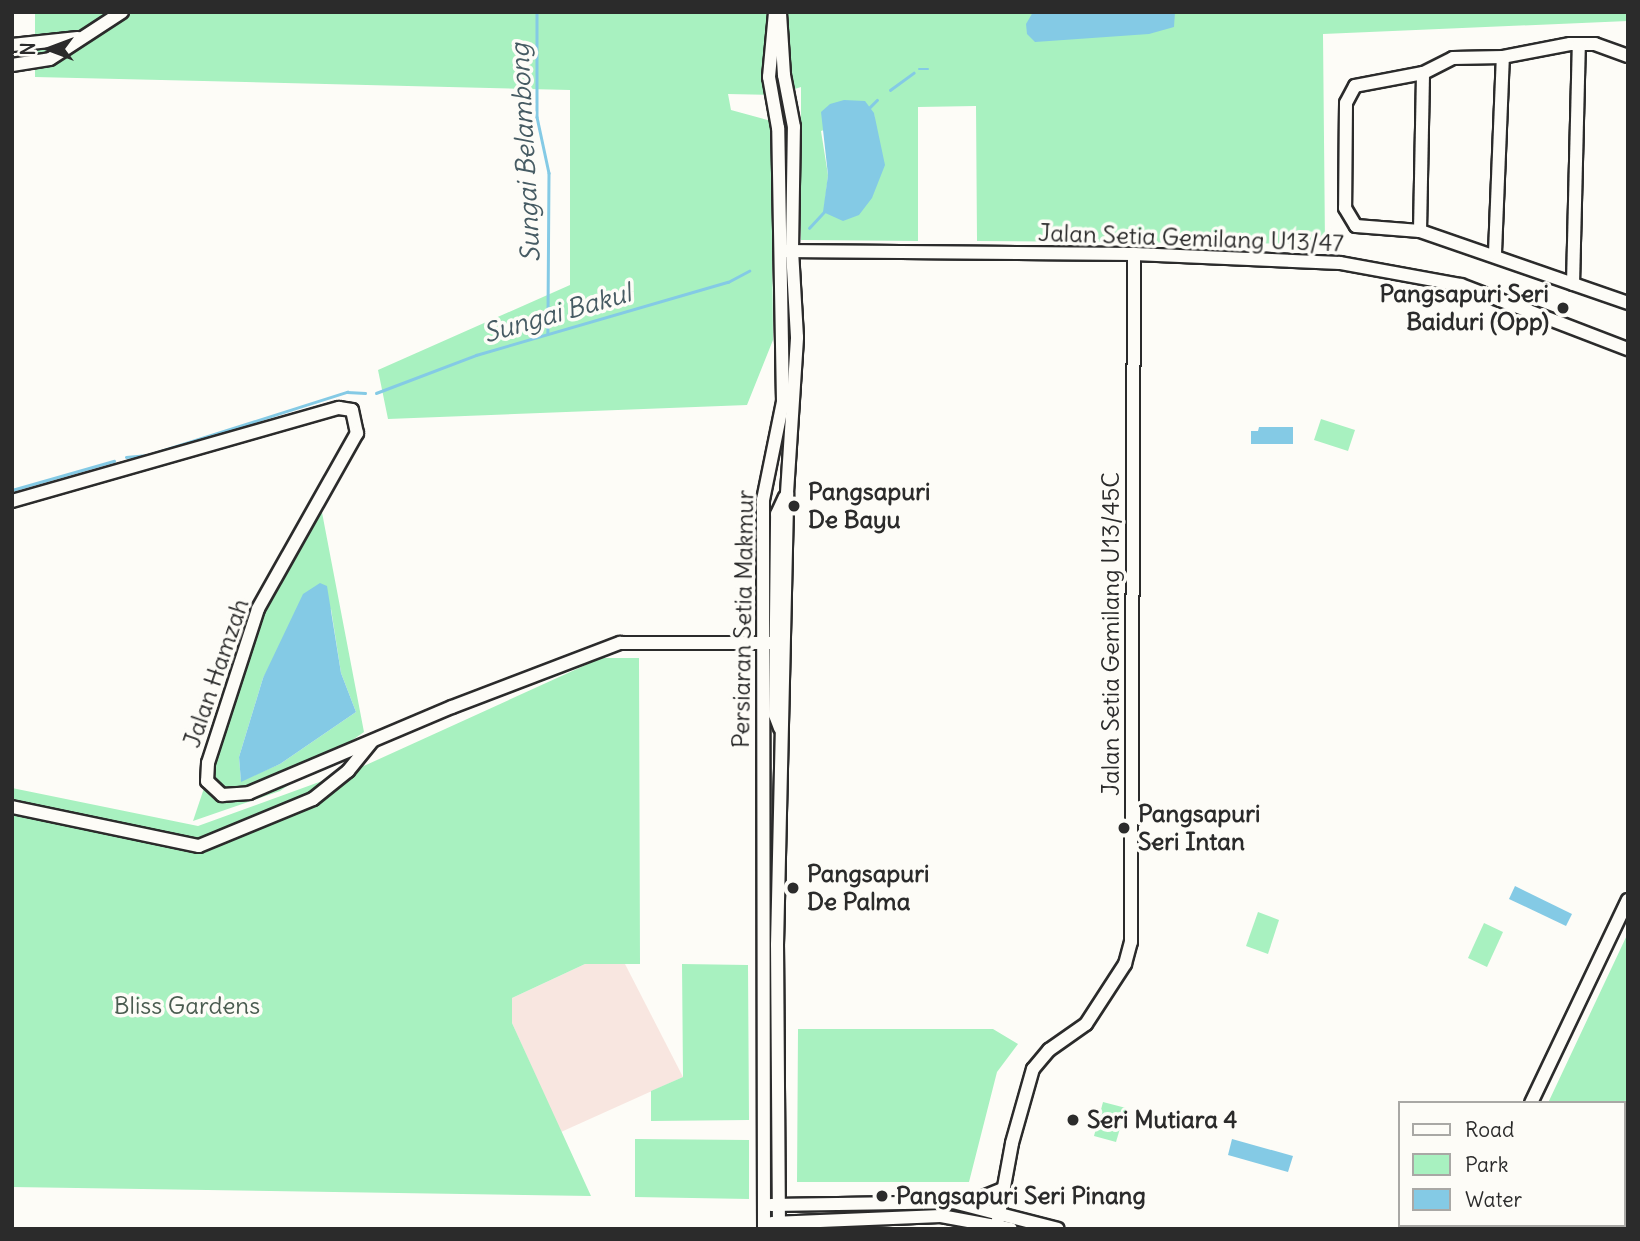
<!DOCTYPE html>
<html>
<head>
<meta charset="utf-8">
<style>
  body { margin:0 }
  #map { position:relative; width:1640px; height:1241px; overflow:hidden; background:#fdfcf7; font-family:Delius,sans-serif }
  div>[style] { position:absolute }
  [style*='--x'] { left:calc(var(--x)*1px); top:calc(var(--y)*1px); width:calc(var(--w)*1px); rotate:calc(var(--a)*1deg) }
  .built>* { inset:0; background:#f8e6e0 }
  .green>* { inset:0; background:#a8f1c0 }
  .water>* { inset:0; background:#84cae5 }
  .stream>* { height:2.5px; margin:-1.25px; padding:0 1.25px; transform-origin:1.25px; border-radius:1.25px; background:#84cae5 }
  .roads { filter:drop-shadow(2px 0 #2b2b2b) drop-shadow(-2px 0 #2b2b2b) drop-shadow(0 2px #2b2b2b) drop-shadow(0 -2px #2b2b2b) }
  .minor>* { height:12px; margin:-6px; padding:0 6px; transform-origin:6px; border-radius:6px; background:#fdfcf7 }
  .dots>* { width:19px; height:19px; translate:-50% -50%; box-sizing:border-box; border:4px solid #fdfcf7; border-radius:50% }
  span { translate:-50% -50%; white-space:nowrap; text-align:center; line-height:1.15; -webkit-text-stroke:7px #fdfcf7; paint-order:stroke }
  .street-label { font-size:24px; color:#2b2b2b }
  .poi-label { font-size:24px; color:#2b2b2b; font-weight:700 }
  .right { translate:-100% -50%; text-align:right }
  .left { translate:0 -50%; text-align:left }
  .park-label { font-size:24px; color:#4a5c50 }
  .water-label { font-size:26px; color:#465b63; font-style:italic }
  .frame { position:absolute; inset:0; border:14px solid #2b2b2b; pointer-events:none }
  .legend { position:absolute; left:1398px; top:1101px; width:228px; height:126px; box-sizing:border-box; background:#fdfcf7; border:2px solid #a9a8a5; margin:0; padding:9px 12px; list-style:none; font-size:21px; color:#2b2b2b }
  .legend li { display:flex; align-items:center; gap:14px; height:35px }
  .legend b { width:35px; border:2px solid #a9a8a5 }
  .north { position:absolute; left:14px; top:14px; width:70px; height:70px; -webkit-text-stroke:5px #fdfcf7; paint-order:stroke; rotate:270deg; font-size:19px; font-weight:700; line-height:28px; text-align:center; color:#2b2b2b }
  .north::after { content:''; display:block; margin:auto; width:24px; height:32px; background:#2b2b2b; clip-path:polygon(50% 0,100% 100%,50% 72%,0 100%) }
</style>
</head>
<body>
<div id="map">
  <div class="built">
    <div style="clip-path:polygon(585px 964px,625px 964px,683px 1077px,561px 1132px,512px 1023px,512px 998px)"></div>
  </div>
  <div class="green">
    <div style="clip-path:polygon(evenodd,35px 12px,1628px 12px,1628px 21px,1323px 34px,1325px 244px,977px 241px,976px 106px,918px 107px,918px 241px,801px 240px,801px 87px,776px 95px,728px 94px,731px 110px,771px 121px,773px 340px,747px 405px,388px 419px,378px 370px,570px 285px,570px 90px,35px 77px,35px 12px,874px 113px,875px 130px,824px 211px,828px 175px,821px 131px,874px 113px)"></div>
    <div style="clip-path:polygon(1321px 419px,1355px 430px,1348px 451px,1314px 440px)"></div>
    <div style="clip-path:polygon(evenodd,320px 502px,364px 732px,280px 791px,193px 821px,269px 594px,320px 502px,331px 609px,341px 673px,356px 712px,280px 764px,241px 781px,239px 757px,263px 678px,277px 655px,331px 609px)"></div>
    <div style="clip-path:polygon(601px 658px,639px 658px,640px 964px,585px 964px,512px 998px,512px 1023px,591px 1196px,12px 1187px,12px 788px,198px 826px,366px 765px)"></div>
    <div style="clip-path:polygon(1258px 912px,1279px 920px,1268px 954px,1246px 946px)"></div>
    <div style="clip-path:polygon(1484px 923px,1503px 932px,1487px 967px,1468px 958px)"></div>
    <div style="clip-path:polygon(1628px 933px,1628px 1109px,1624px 1116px,1624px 1103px,1548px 1103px)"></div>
    <div style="clip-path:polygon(682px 964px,748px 965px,749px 1120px,651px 1121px,651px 1091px,683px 1077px)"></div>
    <div style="clip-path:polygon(798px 1029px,993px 1029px,1018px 1044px,997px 1072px,969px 1182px,797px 1182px)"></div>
    <div style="clip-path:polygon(1103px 1102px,1126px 1108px,1116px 1142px,1094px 1136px)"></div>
    <div style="clip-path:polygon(635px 1139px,749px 1140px,749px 1199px,635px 1197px)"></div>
  </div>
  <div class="water">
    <div style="clip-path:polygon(1033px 12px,1175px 12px,1174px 27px,1149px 34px,1035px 42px,1027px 34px,1026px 24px)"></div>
    <div style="clip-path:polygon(844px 100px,865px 101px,874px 113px,885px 165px,872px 198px,859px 215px,843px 221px,823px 212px,828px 175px,821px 112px,830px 104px)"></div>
    <div style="clip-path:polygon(1259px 427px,1293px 427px,1293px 444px,1251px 444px,1251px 431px,1258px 431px)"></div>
    <div style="clip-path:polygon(320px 583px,327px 586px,341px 673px,356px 712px,280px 764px,241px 782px,239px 757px,263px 678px,303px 594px)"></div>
    <div style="clip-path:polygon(1515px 886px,1572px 914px,1566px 926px,1509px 899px)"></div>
    <div style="clip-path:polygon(1232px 1139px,1293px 1156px,1288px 1172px,1228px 1155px)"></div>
  </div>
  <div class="stream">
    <div style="--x:537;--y:12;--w:105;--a:90"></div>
    <div style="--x:537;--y:117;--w:57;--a:77.9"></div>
    <div style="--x:549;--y:173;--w:160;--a:90.4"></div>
    <div style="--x:919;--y:69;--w:9;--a:0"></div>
    <div style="--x:890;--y:90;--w:29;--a:-36"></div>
    <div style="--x:869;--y:108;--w:11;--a:-45"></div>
    <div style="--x:809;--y:228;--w:25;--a:-47"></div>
    <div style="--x:376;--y:393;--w:107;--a:-20.8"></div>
    <div style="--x:476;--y:355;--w:262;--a:-16.2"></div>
    <div style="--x:728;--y:282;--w:24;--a:-28"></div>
    <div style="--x:126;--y:457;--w:22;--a:-5"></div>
    <div style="--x:148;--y:455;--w:209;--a:-17.6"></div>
    <div style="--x:347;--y:392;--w:18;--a:3"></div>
    <div style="--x:12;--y:490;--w:106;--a:-15.9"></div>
  </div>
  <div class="roads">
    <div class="minor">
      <div style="--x:12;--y:45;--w:66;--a:-6.1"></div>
      <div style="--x:1628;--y:56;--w:35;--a:-160"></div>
      <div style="--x:1595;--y:44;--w:25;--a:180"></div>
      <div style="--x:1570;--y:44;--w:68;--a:169"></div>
      <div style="--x:1503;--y:57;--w:50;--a:178.9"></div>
      <div style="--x:1453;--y:58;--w:34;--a:153"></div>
      <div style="--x:1423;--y:73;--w:69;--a:169.2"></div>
      <div style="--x:1355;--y:86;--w:19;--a:118"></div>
      <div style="--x:1346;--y:103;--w:105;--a:90.5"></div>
      <div style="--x:1345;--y:208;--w:21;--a:59"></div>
      <div style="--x:1356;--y:226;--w:64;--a:4.5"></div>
      <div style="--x:1420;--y:231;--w:220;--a:19.1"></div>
      <div style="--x:12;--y:65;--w:38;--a:-9"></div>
      <div style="--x:50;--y:59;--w:86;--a:-33.1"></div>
      <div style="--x:1420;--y:231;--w:158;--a:-88.9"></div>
      <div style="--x:784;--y:251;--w:350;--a:0.5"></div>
      <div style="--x:1134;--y:254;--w:206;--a:2.5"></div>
      <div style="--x:1340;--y:263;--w:123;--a:10.3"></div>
      <div style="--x:1461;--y:285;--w:179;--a:21"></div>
      <div style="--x:1495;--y:253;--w:196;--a:-87.7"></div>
      <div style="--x:1573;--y:284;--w:240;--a:-88.6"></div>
      <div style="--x:12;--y:501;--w:340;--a:-15.9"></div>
      <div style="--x:339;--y:408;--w:13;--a:9"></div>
      <div style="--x:352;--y:410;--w:24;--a:78"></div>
      <div style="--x:357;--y:433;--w:202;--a:119.4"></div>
      <div style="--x:258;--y:609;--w:162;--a:108"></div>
      <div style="--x:208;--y:763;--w:18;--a:93"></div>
      <div style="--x:207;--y:781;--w:21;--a:43"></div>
      <div style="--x:222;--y:795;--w:27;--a:-4"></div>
      <div style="--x:249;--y:793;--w:220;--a:-23"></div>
      <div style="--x:452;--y:707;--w:180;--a:-20.9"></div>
      <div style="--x:620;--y:643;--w:155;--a:0"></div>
      <div style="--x:780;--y:728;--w:14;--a:-111"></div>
      <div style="--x:775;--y:715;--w:201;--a:-89.4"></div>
      <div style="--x:777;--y:514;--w:19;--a:-65"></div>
      <div style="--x:12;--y:807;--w:191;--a:11.8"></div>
      <div style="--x:199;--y:846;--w:123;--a:-22.4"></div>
      <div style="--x:313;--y:799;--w:45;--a:-38.7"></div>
      <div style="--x:348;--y:771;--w:38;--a:-51"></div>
      <div style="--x:1531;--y:1103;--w:225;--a:-64.5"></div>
      <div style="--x:1624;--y:1146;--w:9;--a:-63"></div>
      <div style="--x:968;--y:1203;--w:38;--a:-22"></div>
      <div style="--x:771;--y:1205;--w:182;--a:-0.9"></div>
      <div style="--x:953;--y:1202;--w:108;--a:14.4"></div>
      <div style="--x:772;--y:1223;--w:169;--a:-2.4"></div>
      <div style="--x:941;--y:1216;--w:71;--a:10.5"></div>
      <div style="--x:997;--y:1225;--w:83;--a:-79.6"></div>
      <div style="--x:1012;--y:1143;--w:77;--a:-74.2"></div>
      <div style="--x:1033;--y:1069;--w:25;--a:-50"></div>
      <div style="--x:1049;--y:1050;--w:45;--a:-35.1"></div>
      <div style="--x:1086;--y:1024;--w:72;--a:-57"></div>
      <div style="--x:1125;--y:964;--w:23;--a:-75"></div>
      <div style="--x:1131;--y:942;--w:688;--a:-89.75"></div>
      <div style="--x:764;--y:1229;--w:729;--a:-90.08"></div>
      <div style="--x:763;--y:500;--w:100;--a:-78.5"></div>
      <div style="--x:783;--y:402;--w:274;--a:-91"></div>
      <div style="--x:778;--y:128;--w:52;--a:-100"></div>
      <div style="--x:769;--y:77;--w:65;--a:-84.7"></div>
      <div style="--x:779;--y:1229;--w:284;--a:-90.4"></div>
      <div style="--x:777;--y:945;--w:452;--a:-88.7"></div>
      <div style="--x:787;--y:493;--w:156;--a:-86.3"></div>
      <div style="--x:797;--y:337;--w:87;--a:-93.3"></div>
      <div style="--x:792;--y:250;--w:123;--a:-89.1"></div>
      <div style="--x:794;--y:127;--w:53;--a:-100.9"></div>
      <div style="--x:784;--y:75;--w:62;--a:-93.7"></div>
      <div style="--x:1492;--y:1229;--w:4;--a:-76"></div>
      <div style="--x:1600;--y:1229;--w:4;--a:-90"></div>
    </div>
  </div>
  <div class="dots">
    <div style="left:1563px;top:308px;background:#2b2b2b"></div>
    <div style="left:794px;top:506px;background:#2b2b2b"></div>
    <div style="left:1124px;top:828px;background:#2b2b2b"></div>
    <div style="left:793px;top:888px;background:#2b2b2b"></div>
    <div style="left:1073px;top:1120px;background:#2b2b2b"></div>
    <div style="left:882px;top:1196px;background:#2b2b2b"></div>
  </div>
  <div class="street-label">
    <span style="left:1191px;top:238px;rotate:2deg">Jalan Setia Gemilang U13/47</span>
    <span style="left:743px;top:619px;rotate:-89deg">Persiaran Setia Makmur</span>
    <span style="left:1111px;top:634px;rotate:-90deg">Jalan Setia Gemilang U13/45C</span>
    <span style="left:216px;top:673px;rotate:-71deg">Jalan Hamzah</span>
  </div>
  <div class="poi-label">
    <span class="right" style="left:1549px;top:308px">Pangsapuri Seri<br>Baiduri (Opp)</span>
    <span class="left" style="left:808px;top:506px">Pangsapuri<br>De Bayu</span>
    <span class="left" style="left:1138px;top:828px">Pangsapuri<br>Seri Intan</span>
    <span class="left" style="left:807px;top:888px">Pangsapuri<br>De Palma</span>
    <span class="left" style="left:1087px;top:1120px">Seri Mutiara 4</span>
    <span class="left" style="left:896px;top:1196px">Pangsapuri Seri Pinang</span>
  </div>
  <div class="park-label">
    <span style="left:187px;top:1006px">Bliss Gardens</span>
  </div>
  <div class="water-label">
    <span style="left:525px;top:153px;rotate:-93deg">Sungai Belambong</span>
    <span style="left:557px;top:313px;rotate:-16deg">Sungai Bakul</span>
  </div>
  <div class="frame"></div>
  <ul class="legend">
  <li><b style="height:9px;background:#fdfcf7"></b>Road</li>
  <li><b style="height:19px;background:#a8f1c0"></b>Park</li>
  <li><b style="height:19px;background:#84cae5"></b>Water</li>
  </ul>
  <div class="north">N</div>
</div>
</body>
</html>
